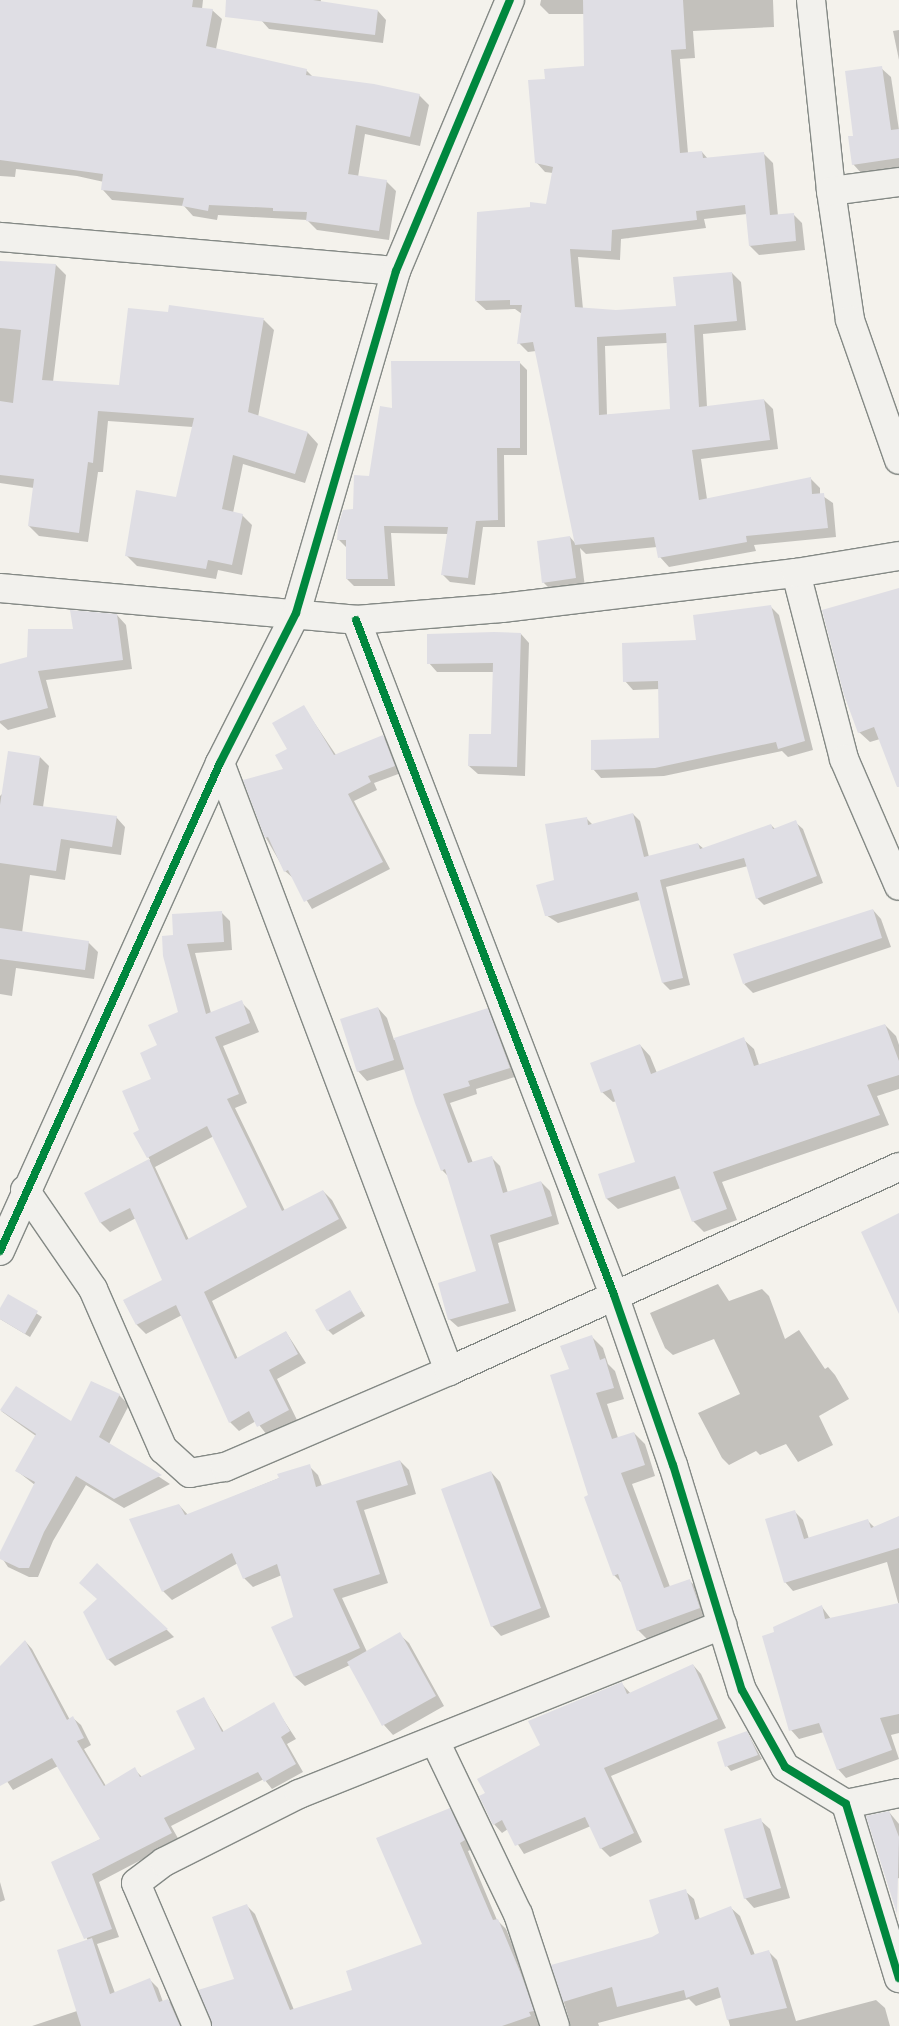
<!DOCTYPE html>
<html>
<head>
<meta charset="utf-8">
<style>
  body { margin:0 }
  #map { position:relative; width:899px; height:2026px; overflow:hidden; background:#f4f2ec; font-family:"Gochi Hand",sans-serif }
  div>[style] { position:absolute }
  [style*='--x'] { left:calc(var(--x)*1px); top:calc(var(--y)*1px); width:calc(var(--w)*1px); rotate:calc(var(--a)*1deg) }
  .shadow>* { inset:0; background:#0003 }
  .building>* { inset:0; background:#dfdee4 }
  .roads { filter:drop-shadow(1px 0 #848985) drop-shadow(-1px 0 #848985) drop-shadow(0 1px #848985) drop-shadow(0 -1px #848985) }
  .minor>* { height:28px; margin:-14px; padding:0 14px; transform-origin:14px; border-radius:14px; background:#f2f1ed }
  .cycleway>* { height:8px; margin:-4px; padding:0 4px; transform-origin:4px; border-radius:4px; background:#00873e }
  span { translate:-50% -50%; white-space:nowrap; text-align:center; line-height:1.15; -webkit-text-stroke:4px #f7f3e8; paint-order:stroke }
</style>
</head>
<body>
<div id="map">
  <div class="shadow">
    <div style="clip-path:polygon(0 0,203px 0,202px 9px,212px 10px,222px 19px,216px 49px,306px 70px,314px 78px,419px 95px,429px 105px,420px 146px,365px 134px,358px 177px,386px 181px,396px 191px,389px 240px,317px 230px,307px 220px,218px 215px,217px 220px,193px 216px,184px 206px,112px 200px,103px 190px,104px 182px,77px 176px,16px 169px,15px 177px,0 176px)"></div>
    <div style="clip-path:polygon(263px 0,321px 0,320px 4px,378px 11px,386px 20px,383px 43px,269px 29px,261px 20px)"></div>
    <div style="clip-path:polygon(evenodd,541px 0,773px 0,774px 27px,693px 31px,695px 58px,680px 59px,688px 153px,702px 152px,708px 159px,764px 154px,773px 163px,778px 216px,793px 214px,802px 223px,805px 250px,759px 255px,750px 246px,747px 214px,704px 219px,706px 228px,621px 239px,620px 260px,578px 257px,583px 309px,616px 311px,677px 307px,732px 273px,741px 282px,746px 330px,703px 334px,707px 407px,764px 400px,773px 409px,778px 449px,701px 459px,707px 499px,811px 479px,820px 488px,820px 494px,833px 503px,836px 537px,754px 545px,756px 551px,669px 567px,660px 557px,657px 547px,586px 554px,580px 548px,585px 587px,553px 592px,543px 582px,570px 537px,576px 544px,536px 351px,528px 352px,519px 343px,522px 314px,515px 309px,486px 310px,476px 301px,547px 205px,553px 173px,545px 172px,536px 162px,547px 80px,585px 67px,584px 14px,549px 14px,540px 5px,541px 0,667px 343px,671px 410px,607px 415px,605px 346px,667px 343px)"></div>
    <div style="clip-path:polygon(899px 30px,899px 60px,893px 31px)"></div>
    <div style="clip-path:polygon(881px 68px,891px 77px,899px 130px,899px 168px,862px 174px,853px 164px,854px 137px)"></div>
    <div style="clip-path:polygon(0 263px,56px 265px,66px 275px,53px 382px,120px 387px,169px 314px,170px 306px,264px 320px,274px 330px,258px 417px,308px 433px,318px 444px,305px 483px,243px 464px,233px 513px,242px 515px,252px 525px,242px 575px,218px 570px,216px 579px,137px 566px,127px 556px,177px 498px,193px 427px,108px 421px,103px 472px,98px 472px,88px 542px,39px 536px,29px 526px,34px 488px,0 483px)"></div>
    <div style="clip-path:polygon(519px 362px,527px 370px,527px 455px,504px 455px,505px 527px,483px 527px,475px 585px,450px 582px,442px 574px,448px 534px,391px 533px,395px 586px,354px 586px,347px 579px,347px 548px,339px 540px,370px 477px,394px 410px)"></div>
    <div style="clip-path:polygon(899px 589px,899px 772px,880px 739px,870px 742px,859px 732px)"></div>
    <div style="clip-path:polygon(770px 606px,779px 615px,813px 750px,788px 757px,782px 751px,664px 776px,601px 778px,593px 769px,660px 739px,660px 689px,633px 690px,625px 681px)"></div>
    <div style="clip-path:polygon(117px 615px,126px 625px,132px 669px,46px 680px,56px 717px,8px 730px,0 723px,0 666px,29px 658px,74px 631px)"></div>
    <div style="clip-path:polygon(521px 634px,529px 643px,525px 776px,478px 774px,469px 766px,492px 735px,494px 672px,437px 672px,429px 663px)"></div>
    <div style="clip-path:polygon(303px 706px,336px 755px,383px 736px,390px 744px,401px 773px,374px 783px,377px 790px,354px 801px,390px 869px,312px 909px,293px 878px,285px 871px,266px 838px,245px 781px,284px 770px)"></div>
    <div style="clip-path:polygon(40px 757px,49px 766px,43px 807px,116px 817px,125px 827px,121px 855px,70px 848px,65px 880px,30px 875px,22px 933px,88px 942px,98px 952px,94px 979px,16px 968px,12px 996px,0 994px,0 796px)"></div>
    <div style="clip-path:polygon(633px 814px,640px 821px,649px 857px,698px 844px,704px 849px,771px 825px,775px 829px,795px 822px,803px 829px,823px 883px,764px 905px,757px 898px,748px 866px,666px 887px,690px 985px,670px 990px,663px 983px,640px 900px,558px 923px,546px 915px,555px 881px,587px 819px,593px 825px)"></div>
    <div style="clip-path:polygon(873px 910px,881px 919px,891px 947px,753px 993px,744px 984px)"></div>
    <div style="clip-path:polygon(evenodd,221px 912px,230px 921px,232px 950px,195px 953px,211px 1013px,241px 1002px,250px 1011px,259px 1032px,223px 1046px,247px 1103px,235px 1108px,285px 1211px,323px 1191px,332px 1200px,347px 1228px,212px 1301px,238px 1359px,286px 1332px,306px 1363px,277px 1379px,297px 1420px,267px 1435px,256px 1421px,239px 1431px,230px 1422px,182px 1315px,146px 1334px,137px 1325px,124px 1301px,164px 1280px,136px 1218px,110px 1232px,101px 1223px,86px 1193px,150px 1160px,135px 1134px,141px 1131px,159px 1046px,179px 1012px,175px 936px,221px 912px,214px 1136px,249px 1208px,189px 1240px,155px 1167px,214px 1136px)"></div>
    <div style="clip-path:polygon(378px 1008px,387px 1018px,394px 1040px,487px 1009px,496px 1018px,518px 1076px,476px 1089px,477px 1094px,450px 1103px,473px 1163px,492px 1158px,500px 1166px,508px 1193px,541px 1182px,550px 1191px,559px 1224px,498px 1243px,516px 1311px,458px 1327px,449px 1319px,478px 1271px,448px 1176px,442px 1170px,405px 1069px,367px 1081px,358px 1071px)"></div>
    <div style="clip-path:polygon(885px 1025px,896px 1036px,899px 1045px,899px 1089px,877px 1096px,889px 1125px,722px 1182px,737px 1220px,704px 1232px,693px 1221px,681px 1188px,618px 1209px,607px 1199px,599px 1175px,637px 1163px,617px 1101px,613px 1102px,602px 1092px,640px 1045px,650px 1056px,657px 1073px,743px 1039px,754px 1049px,759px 1065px)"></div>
    <div style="clip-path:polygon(718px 1284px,729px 1301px,762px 1289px,769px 1296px,785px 1339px,799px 1330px,825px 1369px,828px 1367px,835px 1375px,849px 1399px,819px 1416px,833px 1445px,798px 1462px,786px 1444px,760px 1455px,756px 1451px,729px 1465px,722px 1458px,698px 1413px,740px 1394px,714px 1339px,673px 1355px,665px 1348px,650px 1313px)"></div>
    <div style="clip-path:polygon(350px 1292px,365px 1316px,333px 1335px,328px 1330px)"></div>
    <div style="clip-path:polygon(9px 1296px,42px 1317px,30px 1337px,0 1319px,0 1310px)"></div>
    <div style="clip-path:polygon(592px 1337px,603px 1348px,608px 1364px,615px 1371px,624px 1399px,607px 1404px,618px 1438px,634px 1433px,645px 1444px,655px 1476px,632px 1484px,670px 1587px,689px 1580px,700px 1591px,710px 1619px,649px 1641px,638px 1630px,622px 1583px,614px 1575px,589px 1496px,570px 1370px)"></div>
    <div style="clip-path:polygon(92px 1382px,119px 1395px,129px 1405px,109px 1444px,170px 1484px,124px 1508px,86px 1485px,53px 1541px,38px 1577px,29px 1577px,8px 1567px,0 1555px,35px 1485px,17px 1471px,36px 1436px,1px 1411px,72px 1423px)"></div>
    <div style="clip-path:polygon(400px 1461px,409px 1470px,416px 1494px,364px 1510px,388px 1583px,342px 1598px,367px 1652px,399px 1634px,409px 1643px,444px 1706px,393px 1735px,384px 1725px,350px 1665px,305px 1686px,295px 1677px,273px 1627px,295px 1617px,282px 1575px,253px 1587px,244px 1578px,238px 1563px,172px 1600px,163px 1591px,179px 1505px,188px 1515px,309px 1466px,318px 1475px,322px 1486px)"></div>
    <div style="clip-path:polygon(491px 1472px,500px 1482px,550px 1617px,501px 1636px,492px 1626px)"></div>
    <div style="clip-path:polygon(795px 1512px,803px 1520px,809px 1539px,868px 1521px,875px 1528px,899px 1517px,899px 1606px,887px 1562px,793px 1591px,785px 1582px)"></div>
    <div style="clip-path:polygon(97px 1565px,167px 1630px,174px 1637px,115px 1666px,108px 1659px,98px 1599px)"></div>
    <div style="clip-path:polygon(822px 1607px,831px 1619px,899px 1608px,899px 1733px,891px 1735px,899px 1759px,846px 1778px,838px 1769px,824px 1732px,799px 1739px,791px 1730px,776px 1633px)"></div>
    <div style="clip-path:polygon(25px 1641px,32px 1649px,70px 1720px,73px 1718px,81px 1725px,91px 1745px,84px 1749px,106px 1786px,134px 1769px,142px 1777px,197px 1750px,204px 1699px,224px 1732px,273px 1704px,296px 1739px,287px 1744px,303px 1772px,272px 1789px,264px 1779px,171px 1826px,179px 1840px,99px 1882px,119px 1937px,97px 1944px,115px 1993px,150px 1980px,158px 1988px,163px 2002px,168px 2000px,177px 2009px,185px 2026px,32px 2026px,77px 2011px,88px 1941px,53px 1863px,101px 1839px,58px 1766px,13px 1790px,0 1771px,0 1674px)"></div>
    <div style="clip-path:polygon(693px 1665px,701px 1674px,726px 1728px,611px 1776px,642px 1842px,610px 1857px,601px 1848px,591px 1826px,524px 1854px,508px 1829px,502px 1833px,494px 1824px,486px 1794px,541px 1746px,621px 1683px,631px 1694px)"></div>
    <div style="clip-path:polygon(747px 1732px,762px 1759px,731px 1771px,727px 1766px)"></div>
    <div style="clip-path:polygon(449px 1809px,458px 1818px,473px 1849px,468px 1851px,497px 1920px,506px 1929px,544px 2026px,213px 2026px,235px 1980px,247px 1906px,255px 1914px,294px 2010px,354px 1991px,424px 1945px)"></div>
    <div style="clip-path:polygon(889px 1812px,899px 1824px,899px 1878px,894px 1880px)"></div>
    <div style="clip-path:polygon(760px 1820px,770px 1829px,790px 1898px,754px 1908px,745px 1898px)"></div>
    <div style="clip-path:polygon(0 1882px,5px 1900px,0 1902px)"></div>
    <div style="clip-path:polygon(685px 1891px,694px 1899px,700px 1920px,731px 1908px,740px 1916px,755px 1955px,768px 1951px,777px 1960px,796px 2021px,876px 2000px,885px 2008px,890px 2026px,730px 2026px,722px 1997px,696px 2006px,689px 1999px,598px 2023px,599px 2026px,571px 2026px,553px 1966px,652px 1938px,660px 1933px)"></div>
  </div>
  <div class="building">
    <div style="clip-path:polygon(0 0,193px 0,192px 7px,213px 9px,206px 46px,307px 69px,306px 75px,374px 84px,420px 94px,410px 137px,356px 125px,348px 174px,387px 180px,379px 231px,306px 221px,307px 212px,273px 211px,273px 208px,209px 205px,208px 211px,182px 206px,184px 198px,101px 190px,103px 174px,0 160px)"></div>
    <div style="clip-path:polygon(226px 0,313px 0,378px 10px,375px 35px,225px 17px)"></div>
    <div style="clip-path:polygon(evenodd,583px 0,683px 0,686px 49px,671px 50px,680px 153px,702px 151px,703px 158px,764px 152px,770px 215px,794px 213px,796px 241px,749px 246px,745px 205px,696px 211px,697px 220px,612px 230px,611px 251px,570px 249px,575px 307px,616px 310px,676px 306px,673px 277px,732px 272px,737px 321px,694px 325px,699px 407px,764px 399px,770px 440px,692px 450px,699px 500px,811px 477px,812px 494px,824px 493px,828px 528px,746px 536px,747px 542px,658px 558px,654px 537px,575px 545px,533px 342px,517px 344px,522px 305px,510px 305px,510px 300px,475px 301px,477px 212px,530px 207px,530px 202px,546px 204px,553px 167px,535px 163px,528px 80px,545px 79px,544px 69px,584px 66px,583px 0,666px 333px,670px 409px,599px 415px,597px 337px,666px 333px)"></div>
    <div style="clip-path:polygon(882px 66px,891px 130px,899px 129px,899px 158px,852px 165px,848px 136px,853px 136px,845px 71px)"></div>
    <div style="clip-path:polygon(0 261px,56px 264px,42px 380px,119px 385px,128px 308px,168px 312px,169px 305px,264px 318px,248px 412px,308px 432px,295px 474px,233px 455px,222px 509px,243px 514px,232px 565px,208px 560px,206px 569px,125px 556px,136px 490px,176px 497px,194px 418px,98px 411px,93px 463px,88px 462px,79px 533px,28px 526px,34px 479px,0 475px,0 401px,13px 403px,21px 330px,0 328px)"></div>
    <div style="clip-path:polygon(391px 361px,520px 361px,520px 448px,497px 448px,498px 520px,476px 521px,468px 578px,441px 575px,448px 527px,384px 526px,388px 579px,346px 579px,346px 540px,337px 540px,338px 527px,343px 510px,353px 509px,354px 475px,369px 476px,380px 406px,392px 408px)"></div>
    <div style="clip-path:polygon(570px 536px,576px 578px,542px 583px,537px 541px)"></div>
    <div style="clip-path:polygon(899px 588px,899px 787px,897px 787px,874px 727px,858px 733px,844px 695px,822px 610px)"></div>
    <div style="clip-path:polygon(771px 605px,805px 741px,778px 749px,776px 742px,655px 768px,591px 770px,591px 740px,659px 738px,658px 681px,623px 682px,622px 643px,696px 640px,693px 615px)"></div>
    <div style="clip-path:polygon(70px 610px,117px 614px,123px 660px,38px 671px,48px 708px,0 721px,0 664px,27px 657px,28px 629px,73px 629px)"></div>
    <div style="clip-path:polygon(494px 632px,521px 633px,517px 767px,468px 766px,469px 734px,491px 734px,493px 663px,427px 664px,427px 634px)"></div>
    <div style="clip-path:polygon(304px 705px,334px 755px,383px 735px,395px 766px,368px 776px,371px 782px,348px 794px,383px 862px,304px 902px,288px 870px,284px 872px,268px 837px,265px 838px,243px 780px,283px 769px,275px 755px,287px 749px,272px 723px)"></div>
    <div style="clip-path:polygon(8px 751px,40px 756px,33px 805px,117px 816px,112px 847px,61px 839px,56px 871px,0 863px,0 805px)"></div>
    <div style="clip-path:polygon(633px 813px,644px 857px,698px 843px,700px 849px,771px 824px,773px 829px,796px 820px,817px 876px,756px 899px,744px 858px,660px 880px,683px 978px,662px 983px,637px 892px,550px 916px,545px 916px,536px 885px,554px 880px,545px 824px,587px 817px,588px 825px)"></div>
    <div style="clip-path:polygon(873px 909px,882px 938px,743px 984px,733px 954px)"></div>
    <div style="clip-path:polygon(222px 911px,224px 942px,187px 944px,206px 1014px,242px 1000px,250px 1023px,215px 1037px,239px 1094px,227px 1099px,282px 1211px,323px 1190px,339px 1219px,204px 1292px,235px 1359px,286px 1331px,298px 1354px,269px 1370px,289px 1410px,257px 1427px,249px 1411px,229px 1423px,176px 1305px,136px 1325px,123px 1300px,162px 1280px,130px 1208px,100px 1223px,84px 1193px,149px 1159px,186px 1240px,247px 1207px,207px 1126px,147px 1158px,133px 1133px,139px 1130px,122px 1091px,151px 1079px,140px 1053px,157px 1045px,148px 1025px,178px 1012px,163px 956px,162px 936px,173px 935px,172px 914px)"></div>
    <div style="clip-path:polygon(0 928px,89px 941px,85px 970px,0 959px)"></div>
    <div style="clip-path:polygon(378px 1007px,394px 1060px,357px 1072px,340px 1019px)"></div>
    <div style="clip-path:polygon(488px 1008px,510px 1068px,468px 1081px,470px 1086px,443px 1094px,468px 1163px,492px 1156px,503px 1193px,541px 1181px,552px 1216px,490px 1235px,509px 1303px,448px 1320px,438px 1283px,476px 1271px,445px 1169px,441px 1171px,415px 1103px,394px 1038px)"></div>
    <div style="clip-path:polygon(885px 1024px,899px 1061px,899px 1075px,867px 1085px,880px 1115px,713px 1172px,727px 1209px,692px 1222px,675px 1176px,606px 1199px,598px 1174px,635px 1162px,611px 1089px,601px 1093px,590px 1063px,640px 1044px,651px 1074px,744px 1037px,754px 1066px)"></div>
    <div style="clip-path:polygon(899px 1213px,899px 1314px,861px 1232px)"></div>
    <div style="clip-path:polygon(350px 1290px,362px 1311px,327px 1331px,315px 1310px)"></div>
    <div style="clip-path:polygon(8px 1294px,38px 1311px,25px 1334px,0 1319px,0 1308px)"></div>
    <div style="clip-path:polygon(592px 1335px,600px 1360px,605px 1358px,614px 1388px,596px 1393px,612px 1439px,634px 1432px,645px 1465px,621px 1473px,664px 1588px,690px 1579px,700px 1608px,637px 1631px,618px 1574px,613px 1576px,584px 1497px,588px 1495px,550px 1375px,569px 1369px,560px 1346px)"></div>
    <div style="clip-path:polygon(91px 1381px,120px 1394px,99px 1437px,162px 1475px,114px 1499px,76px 1476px,44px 1532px,29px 1568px,19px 1568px,0 1559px,0 1552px,35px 1482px,15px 1471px,36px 1434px,0 1410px,16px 1386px,71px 1421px)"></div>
    <div style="clip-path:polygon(400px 1460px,408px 1485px,356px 1501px,380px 1574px,333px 1589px,360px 1648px,294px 1677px,271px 1627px,293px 1617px,277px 1564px,243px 1579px,232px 1553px,162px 1592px,129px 1519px,179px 1504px,185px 1515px,279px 1478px,277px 1474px,310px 1464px,316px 1487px)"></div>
    <div style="clip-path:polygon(491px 1471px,541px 1608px,491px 1627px,441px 1489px)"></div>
    <div style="clip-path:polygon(795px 1510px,804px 1539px,868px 1519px,871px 1528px,899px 1516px,899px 1548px,784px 1583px,765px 1519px)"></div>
    <div style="clip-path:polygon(97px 1563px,168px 1629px,107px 1660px,83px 1612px,97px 1599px,79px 1583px)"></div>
    <div style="clip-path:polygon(899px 1603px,899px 1714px,880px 1718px,892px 1750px,837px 1770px,819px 1723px,789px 1731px,762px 1636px,774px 1632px,773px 1627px,822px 1605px,825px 1619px)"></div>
    <div style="clip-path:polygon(400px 1632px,436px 1696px,382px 1726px,347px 1662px)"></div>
    <div style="clip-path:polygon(25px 1640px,67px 1720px,73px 1716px,84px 1738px,77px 1741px,104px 1786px,135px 1767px,140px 1777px,195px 1749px,176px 1711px,204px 1697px,222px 1732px,274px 1702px,290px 1731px,281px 1737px,296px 1764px,264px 1782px,258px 1772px,164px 1818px,172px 1833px,92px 1874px,112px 1929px,84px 1939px,51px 1862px,100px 1839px,52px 1758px,0 1786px,0 1666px)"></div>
    <div style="clip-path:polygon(693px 1664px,718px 1719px,604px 1768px,634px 1833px,600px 1849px,585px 1817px,515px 1846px,502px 1820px,493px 1825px,479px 1796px,485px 1793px,477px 1779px,540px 1745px,528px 1721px,622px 1682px,627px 1694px)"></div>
    <div style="clip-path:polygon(747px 1731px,758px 1755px,725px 1767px,717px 1742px)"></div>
    <div style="clip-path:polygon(450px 1808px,465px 1840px,460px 1843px,493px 1920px,498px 1919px,521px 1974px,534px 2011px,529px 2012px,531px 2016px,502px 2026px,212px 2026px,198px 1990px,234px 1979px,212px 1917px,247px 1904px,290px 2010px,352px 1990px,346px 1971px,422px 1944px,376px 1838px)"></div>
    <div style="clip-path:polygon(889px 1811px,899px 1837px,897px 1914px,866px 1816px)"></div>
    <div style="clip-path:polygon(761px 1818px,781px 1888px,744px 1899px,724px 1829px)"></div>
    <div style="clip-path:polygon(686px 1889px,695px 1920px,731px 1906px,751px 1955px,769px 1950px,787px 2008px,727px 2020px,718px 1987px,686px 1998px,684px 1990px,617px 2007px,612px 1987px,563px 2002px,551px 1965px,652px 1937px,659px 1933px,649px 1900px)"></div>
    <div style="clip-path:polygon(92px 1938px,110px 1994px,150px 1978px,159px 2002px,168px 1999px,180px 2026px,81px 2026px,57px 1950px)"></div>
  </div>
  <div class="roads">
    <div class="minor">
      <div style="--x:811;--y:0;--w:192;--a:84"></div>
      <div style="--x:831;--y:191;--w:130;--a:81.6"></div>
      <div style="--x:850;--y:320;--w:148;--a:70.7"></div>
      <div style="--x:831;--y:191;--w:69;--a:-7.5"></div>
      <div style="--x:0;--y:237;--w:397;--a:4.9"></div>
      <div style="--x:796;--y:573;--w:192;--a:75.5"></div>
      <div style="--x:844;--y:759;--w:138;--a:66.6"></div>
      <div style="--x:0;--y:588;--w:357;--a:5.1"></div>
      <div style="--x:356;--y:620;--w:146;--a:-4.7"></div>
      <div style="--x:502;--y:608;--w:296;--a:-6.8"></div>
      <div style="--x:796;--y:573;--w:104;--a:-9.4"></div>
      <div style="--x:356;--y:620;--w:723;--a:69.08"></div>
      <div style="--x:614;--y:1295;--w:180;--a:70.9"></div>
      <div style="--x:673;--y:1465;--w:235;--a:73"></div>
      <div style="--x:742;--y:1690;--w:88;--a:60.8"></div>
      <div style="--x:785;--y:1767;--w:71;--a:31.2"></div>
      <div style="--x:846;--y:1804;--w:182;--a:73.1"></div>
      <div style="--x:220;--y:763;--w:650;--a:69.36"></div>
      <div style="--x:25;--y:1190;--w:120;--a:55.5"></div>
      <div style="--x:93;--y:1289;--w:175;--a:66.4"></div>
      <div style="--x:163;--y:1449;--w:36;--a:42"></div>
      <div style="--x:190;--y:1473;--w:36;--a:-10"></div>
      <div style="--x:225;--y:1467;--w:244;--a:-23.2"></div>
      <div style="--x:449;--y:1371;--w:494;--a:-24.4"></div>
      <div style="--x:0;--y:1251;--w:535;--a:-65.73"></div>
      <div style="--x:220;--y:763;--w:168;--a:-63.1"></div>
      <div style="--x:296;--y:613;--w:356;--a:-73.7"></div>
      <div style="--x:396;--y:271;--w:294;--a:-67.2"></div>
      <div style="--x:435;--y:1741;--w:192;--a:64.4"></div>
      <div style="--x:518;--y:1914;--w:118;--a:71.7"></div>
      <div style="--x:846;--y:1804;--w:54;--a:-11.7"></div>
      <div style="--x:197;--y:2026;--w:155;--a:-113.1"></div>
      <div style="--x:136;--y:1883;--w:35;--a:-37"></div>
      <div style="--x:164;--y:1862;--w:151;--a:-26.7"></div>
      <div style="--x:299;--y:1794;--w:456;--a:-21.8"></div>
    </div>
  </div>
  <div class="cycleway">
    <div style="--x:356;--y:620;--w:723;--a:69.08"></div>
    <div style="--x:614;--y:1295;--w:180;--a:70.9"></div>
    <div style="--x:673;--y:1465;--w:235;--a:73"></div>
    <div style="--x:742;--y:1690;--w:88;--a:60.8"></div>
    <div style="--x:785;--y:1767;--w:71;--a:31.2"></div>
    <div style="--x:846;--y:1804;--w:182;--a:73.1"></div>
    <div style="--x:0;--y:1251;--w:535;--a:-65.73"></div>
    <div style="--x:220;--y:763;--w:168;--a:-63.1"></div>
    <div style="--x:296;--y:613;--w:356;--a:-73.7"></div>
    <div style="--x:396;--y:271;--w:294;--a:-67.2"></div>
  </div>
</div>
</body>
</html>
